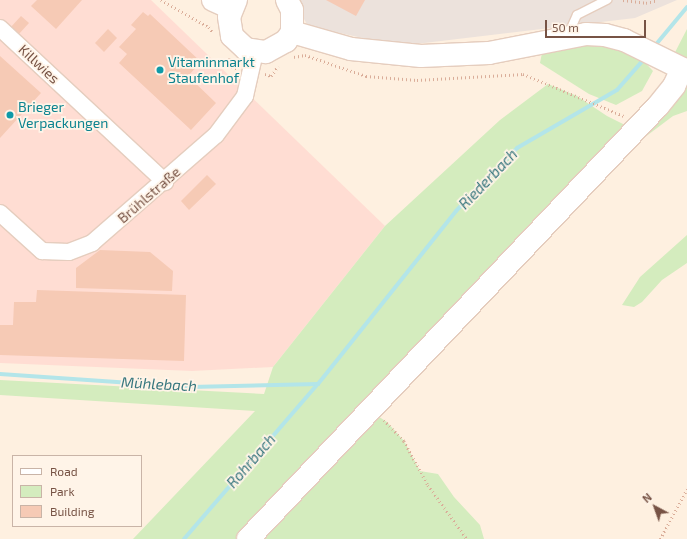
<!DOCTYPE html>
<html>
<head>
<meta charset="utf-8">
<style>
  body { margin:0 }
  #map { position:relative; width:687px; height:539px; overflow:hidden; background:#fef0e0; font-family:"Exo 2",sans-serif }
  div>[style] { position:absolute }
  [style*='--x'] { left:calc(var(--x)*1px); top:calc(var(--y)*1px); width:calc(var(--w)*1px); rotate:calc(var(--a)*1deg) }
  .commercial>* { inset:0; background:#ffddd3 }
  .industrial>* { inset:0; background:#ece2dc }
  .green>* { inset:0; background:#d4ecbe }
  .stream>* { height:4px; margin:-2px; padding:0 2px; transform-origin:2px; border-radius:2px; background:#b3e5e9 }
  .building>* { inset:0; background:#f6cab5 }
  .path>* { height:2.5px; margin-top:-1.25px; transform-origin:0; background:repeating-linear-gradient(90deg,#daad99 0 1px,transparent 0 4px) }
  .roads { filter:drop-shadow(1px 0 #e5cdbe) drop-shadow(-1px 0 #e5cdbe) drop-shadow(0 1px #e5cdbe) drop-shadow(0 -1px #e5cdbe) }
  .lane>* { height:8px; margin:-4px; padding:0 4px; transform-origin:4px; border-radius:4px; background:#fff }
  .street>* { height:16px; margin:-8px; padding:0 8px; transform-origin:8px; border-radius:8px; background:#fff }
  .secondary>* { height:22px; margin:-11px; padding:0 11px; transform-origin:11px; border-radius:11px; background:#fff }
  .dots>* { width:11px; height:11px; translate:-50% -50%; box-sizing:border-box; border:2px solid #fff4e8; border-radius:50% }
  span { translate:-50% -50%; white-space:nowrap; text-align:center; line-height:1.15; -webkit-text-stroke:3.5px #fff4e8; paint-order:stroke }
  .culture-label { font-size:14px; color:#0d838f }
  .left { translate:0 -50%; text-align:left }
  .street-label { font-size:14px; color:#775345 }
  .water-label { font-size:15px; color:#38777e; font-style:italic }
  .legend { position:absolute; left:12px; top:455px; width:130px; height:72px; box-sizing:border-box; background:#fff4e8; border:1px solid #c9b4a7; margin:0; padding:5px 7px; list-style:none; font-size:12px; color:#775345 }
  .legend li { display:flex; align-items:center; gap:8px; height:20px }
  .legend b { width:20px; border:1px solid #c9b4a7 }
  .north { position:absolute; left:635px; top:487px; width:40px; height:40px; -webkit-text-stroke:3px #fff4e8; paint-order:stroke; rotate:319deg; font-size:11px; font-weight:700; line-height:16px; text-align:center; color:#775345 }
  .north::after { content:''; display:block; margin:auto; width:14px; height:18px; background:#775345; clip-path:polygon(50% 0,100% 100%,50% 72%,0 100%) }
  .scale { position:absolute; left:545px; top:20px; width:101px; height:18px; box-sizing:border-box; border:2px solid #775345; border-top:0; padding-left:5px; font-size:12px; line-height:14px; white-space:nowrap; color:#775345; -webkit-text-stroke:3px #fff4e8; paint-order:stroke }
</style>
</head>
<body>
<div id="map">
  <div class="commercial">
    <div style="clip-path:polygon(0 0,151px 0,385px 226px,273px 367px,192px 371px,0 363px)"></div>
  </div>
  <div class="industrial">
    <div style="clip-path:polygon(293px 0,677px 0,635px 18px,399px 46px,308px 26px)"></div>
  </div>
  <div class="green">
    <div style="clip-path:polygon(687px 29px,687px 111px,673px 116px,588px 180px,370px 411px,387px 422px,404px 441px,420px 471px,438px 474px,454px 497px,480px 525px,484px 539px,133px 539px,255px 411px,0 395px,0 380px,264px 394px,273px 367px,385px 226px,500px 120px,548px 84px,577px 96px,607px 116px,635px 130px,667px 95px,669px 64px)"></div>
    <div style="clip-path:polygon(598px 42px,635px 52px,653px 71px,642px 91px,616px 105px,589px 94px,540px 63px,542px 53px)"></div>
    <div style="clip-path:polygon(687px 235px,687px 263px,662px 280px,642px 302px,634px 307px,622px 305px,640px 277px)"></div>
  </div>
  <div class="stream">
    <div style="--x:653;--y:48;--w:53;--a:-50.3"></div>
    <div style="--x:0;--y:374;--w:190;--a:3.9"></div>
    <div style="--x:190;--y:387;--w:128;--a:-1.3"></div>
    <div style="--x:184;--y:539;--w:205;--a:-49.2"></div>
    <div style="--x:318;--y:384;--w:221;--a:-51.4"></div>
    <div style="--x:456;--y:211;--w:88;--a:-45.9"></div>
    <div style="--x:517;--y:148;--w:116;--a:-30.1"></div>
    <div style="--x:617;--y:90;--w:43;--a:-48.8"></div>
  </div>
  <div class="building">
    <div style="clip-path:polygon(37px 0,82px 0,56px 29px,31px 6px)"></div>
    <div style="clip-path:polygon(326px 0,365px 0,356px 16px)"></div>
    <div style="clip-path:polygon(143px 12px,148px 16px,150px 14px,201px 62px,188px 76px,216px 103px,191px 130px,119px 63px,127px 54px,119px 47px,136px 29px,131px 25px)"></div>
    <div style="clip-path:polygon(21px 16px,29px 23px,18px 35px,10px 28px)"></div>
    <div style="clip-path:polygon(108px 29px,117px 38px,104px 52px,95px 43px)"></div>
    <div style="clip-path:polygon(0 56px,41px 93px,0 138px)"></div>
    <div style="clip-path:polygon(207px 175px,216px 184px,189px 210px,181px 201px)"></div>
    <div style="clip-path:polygon(100px 250px,150px 252px,173px 271px,172px 291px,76px 288px,76px 268px)"></div>
    <div style="clip-path:polygon(37px 290px,186px 295px,184px 361px,0 355px,0 325px,13px 325px,14px 302px,36px 302px)"></div>
  </div>
  <div class="path">
    <div style="--x:161;--y:0;--w:55;--a:29.4"></div>
    <div style="--x:209;--y:27;--w:7;--a:56"></div>
    <div style="--x:623;--y:0;--w:23;--a:7"></div>
    <div style="--x:646;--y:3;--w:12;--a:-14"></div>
    <div style="--x:294;--y:57;--w:11;--a:-10"></div>
    <div style="--x:305;--y:55;--w:65;--a:19"></div>
    <div style="--x:366;--y:76;--w:51;--a:4.5"></div>
    <div style="--x:417;--y:80;--w:106;--a:-3.2"></div>
    <div style="--x:523;--y:74;--w:109;--a:22.6"></div>
    <div style="--x:229;--y:58;--w:9;--a:77"></div>
    <div style="--x:231;--y:67;--w:7;--a:16"></div>
    <div style="--x:265;--y:74;--w:6;--a:18"></div>
    <div style="--x:271;--y:76;--w:12;--a:-55"></div>
    <div style="--x:384;--y:420;--w:29;--a:46"></div>
    <div style="--x:404;--y:441;--w:50;--a:61.4"></div>
    <div style="--x:428;--y:485;--w:67;--a:54.2"></div>
    <div style="--x:660;--y:539;--w:57;--a:-61.6"></div>
  </div>
  <div class="roads">
    <div class="lane">
      <div style="--x:568;--y:35;--w:22;--a:-66"></div>
      <div style="--x:577;--y:15;--w:34;--a:-27"></div>
    </div>
    <div class="street">
      <div style="--x:0;--y:28;--w:226;--a:43"></div>
      <div style="--x:0;--y:213;--w:57;--a:42.1"></div>
      <div style="--x:42;--y:251;--w:27;--a:2"></div>
      <div style="--x:69;--y:252;--w:25;--a:-21"></div>
      <div style="--x:92;--y:243;--w:164;--a:-41.1"></div>
      <div style="--x:216;--y:135;--w:49;--a:-53.4"></div>
      <div style="--x:245;--y:96;--w:45;--a:-77.2"></div>
    </div>
    <div class="secondary">
      <div style="--x:213;--y:0;--w:20;--a:24"></div>
      <div style="--x:236;--y:0;--w:18;--a:112"></div>
      <div style="--x:229;--y:17;--w:19;--a:81"></div>
      <div style="--x:232;--y:36;--w:19;--a:43"></div>
      <div style="--x:246;--y:49;--w:20;--a:9"></div>
      <div style="--x:266;--y:52;--w:23;--a:-29"></div>
      <div style="--x:286;--y:41;--w:11;--a:-56"></div>
      <div style="--x:292;--y:32;--w:22;--a:-90"></div>
      <div style="--x:292;--y:10;--w:11;--a:-117"></div>
      <div style="--x:292;--y:32;--w:61;--a:16.1"></div>
      <div style="--x:351;--y:49;--w:70;--a:5.7"></div>
      <div style="--x:421;--y:56;--w:68;--a:-2.5"></div>
      <div style="--x:489;--y:53;--w:99;--a:-11.1"></div>
      <div style="--x:586;--y:34;--w:19;--a:3"></div>
      <div style="--x:605;--y:35;--w:20;--a:15"></div>
      <div style="--x:624;--y:40;--w:70;--a:26.2"></div>
      <div style="--x:248;--y:539;--w:596;--a:-46.56"></div>
      <div style="--x:658;--y:106;--w:26;--a:-51"></div>
      <div style="--x:674;--y:86;--w:19;--a:-65"></div>
    </div>
  </div>
  <div class="dots">
    <div style="left:160px;top:70px;background:#0f9aa8"></div>
    <div style="left:10px;top:115px;background:#0f9aa8"></div>
  </div>
  <div class="culture-label">
    <span class="left" style="left:168px;top:70px">Vitaminmarkt<br>Staufenhof</span>
    <span class="left" style="left:18px;top:115px">Brieger<br>Verpackungen</span>
  </div>
  <div class="street-label">
    <span style="left:39px;top:64px;rotate:43deg">Killwies</span>
    <span style="left:149px;top:195px;rotate:-41deg">Brühlstraße</span>
  </div>
  <div class="water-label">
    <span style="left:488px;top:179px;rotate:-46deg">Riederbach</span>
    <span style="left:159px;top:384px;rotate:3deg">Mühlebach</span>
    <span style="left:251px;top:461px;rotate:-49deg">Rohrbach</span>
  </div>
  <ul class="legend">
  <li><b style="height:5px;background:#fff"></b>Road</li>
  <li><b style="height:11px;background:#d4ecbe"></b>Park</li>
  <li><b style="height:11px;background:#f6cab5"></b>Building</li>
  </ul>
  <div class="north">N</div>
  <div class="scale">50 m</div>
</div>
</body>
</html>
